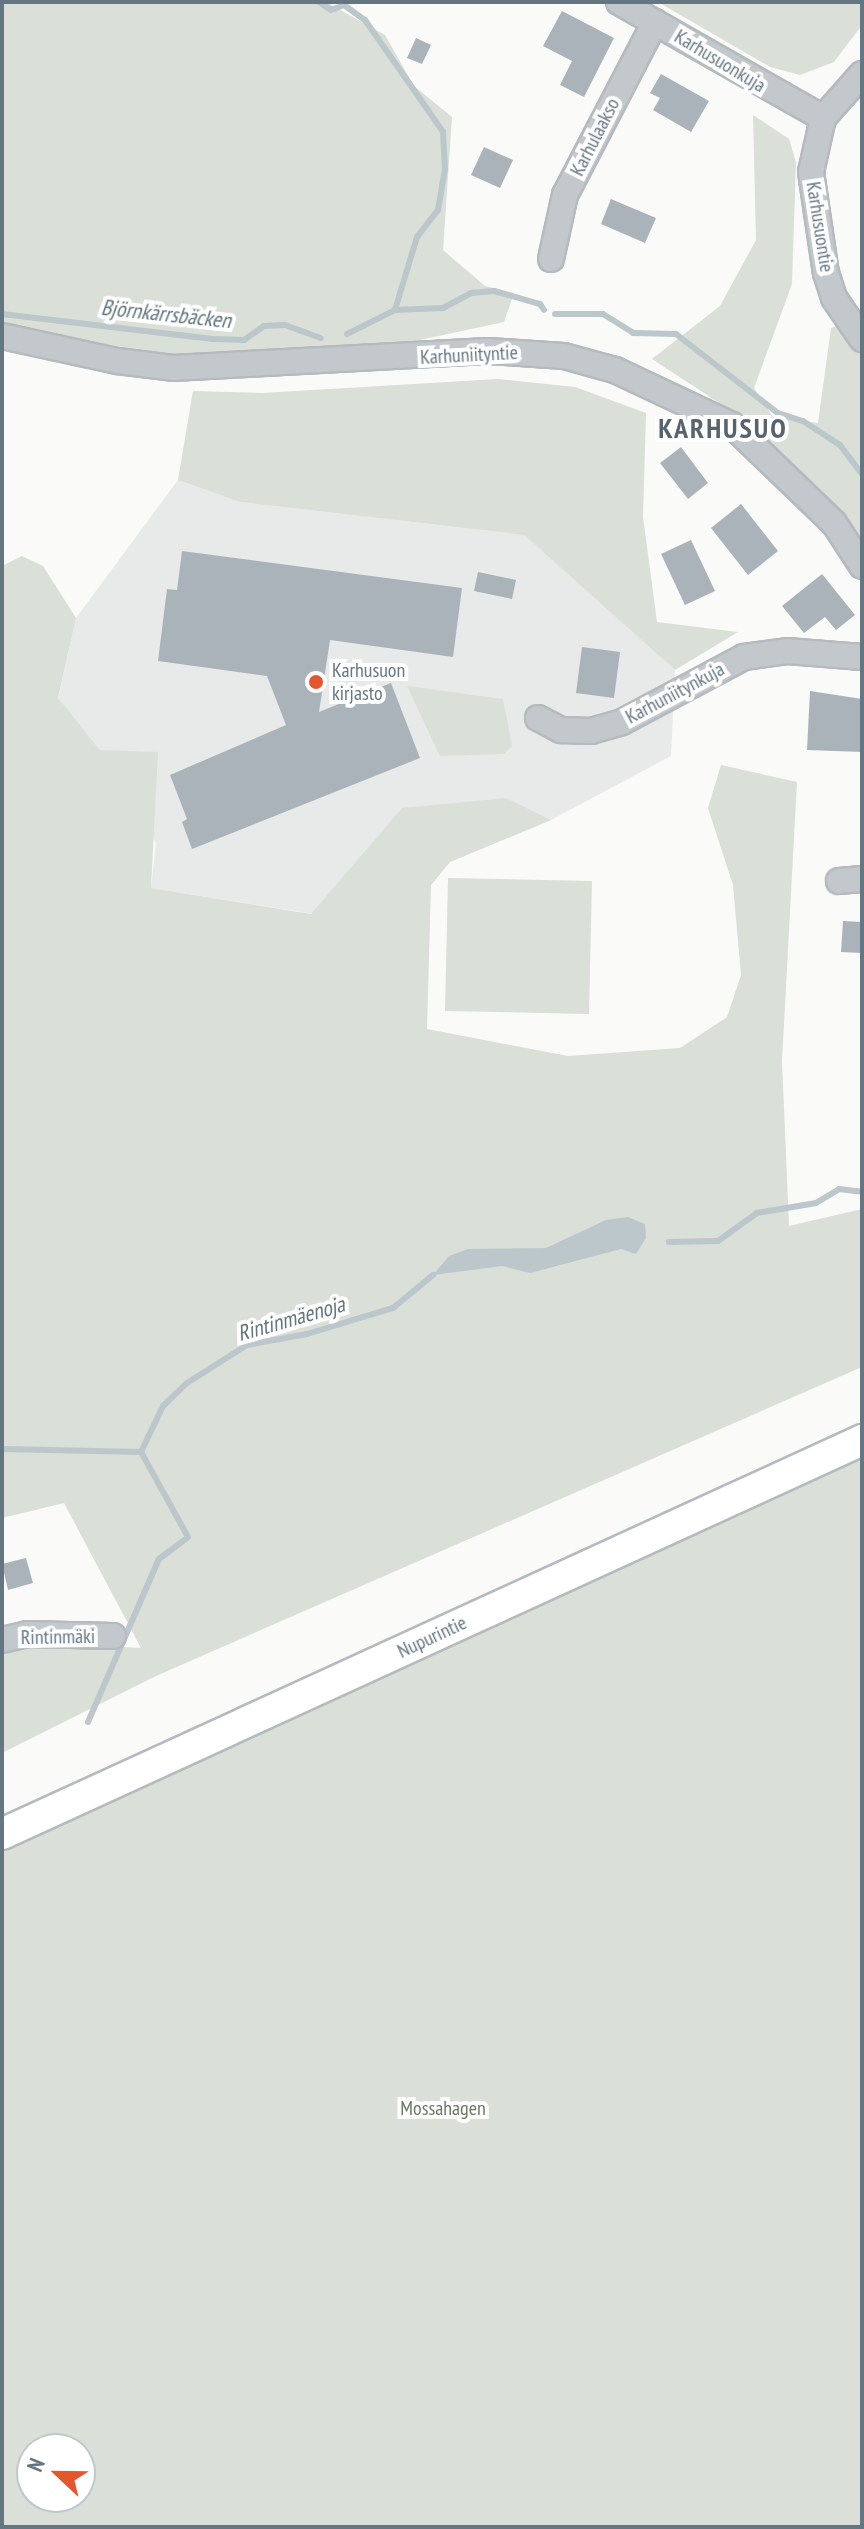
<!DOCTYPE html>
<html>
<head>
<meta charset="utf-8">
<style>
  body { margin:0 }
  #map { position:relative; width:864px; height:2529px; overflow:hidden; background:#fafaf8; font-family:"PT Sans Narrow",sans-serif }
  div>[style] { position:absolute }
  [style*='--x'] { left:calc(var(--x)*1px); top:calc(var(--y)*1px); width:calc(var(--w)*1px); rotate:calc(var(--a)*1deg) }
  .built>* { inset:0; background:#e8e9e9 }
  .green>* { inset:0; background:#dadfd7 }
  .water>* { inset:0; background:#bbc7cb }
  .stream>* { height:6px; margin:-3px; padding:0 3px; transform-origin:3px; border-radius:3px; background:#bbc7cb }
  .building>* { inset:0; background:#aab3b9 }
  .roads { filter:drop-shadow(2px 0 #b5babe) drop-shadow(-2px 0 #b5babe) drop-shadow(0 2px #b5babe) drop-shadow(0 -2px #b5babe) }
  .minor>* { height:24px; margin:-12px; padding:0 12px; transform-origin:12px; border-radius:12px; background:#c3c8cc }
  .major>* { height:30px; margin:-15px; padding:0 15px; transform-origin:15px; border-radius:15px; background:#fff }
  .dots>* { width:22px; height:22px; translate:-50% -50%; box-sizing:border-box; border:4px solid #fff; border-radius:50% }
  span { translate:-50% -50%; white-space:nowrap; text-align:center; line-height:1.15; -webkit-text-stroke:8px #fff; paint-order:stroke }
  .street-label { font-size:20px; color:#657683 }
  .poi-label { font-size:20px; color:#657683 }
  .left { translate:0 -50%; text-align:left }
  .park-label { font-size:20px; color:#687a64 }
  .water-label { font-size:22px; color:#60757c; font-style:italic }
  .district-label { font-size:28px; color:#57646e; font-weight:700; letter-spacing:2px }
  .frame { position:absolute; inset:0; border:4px solid #657683; pointer-events:none }
  .north { position:absolute; left:16px; top:2433px; width:80px; height:80px; box-sizing:border-box; background:#fff; border:2px solid #c1c8cd; border-radius:50%; rotate:292deg; font-size:22px; font-weight:700; line-height:32px; text-align:center; color:#657683 }
  .north::after { content:''; display:block; margin:auto; width:28px; height:36px; background:#e4572e; clip-path:polygon(50% 0,100% 100%,50% 72%,0 100%) }
</style>
</head>
<body>
<div id="map">
  <div class="built">
    <div style="clip-path:polygon(178px 480px,240px 502px,524px 535px,675px 670px,671px 756px,551px 820px,450px 862px,431px 885px,364px 922px,151px 888px,156px 843px,100px 750px,58px 699px,76px 618px)"></div>
  </div>
  <div class="green">
    <div style="clip-path:polygon(2px 2px,326px 2px,385px 35px,414px 86px,452px 117px,443px 250px,485px 286px,514px 293px,504px 322px,401px 344px,153px 358px,2px 324px)"></div>
    <div style="clip-path:polygon(658px 2px,862px 2px,862px 25px,834px 62px,800px 75px,770px 67px)"></div>
    <div style="clip-path:polygon(753px 115px,789px 139px,796px 162px,792px 284px,754px 388px,773px 417px,818px 423px,831px 328px,862px 316px,862px 547px,842px 515px,733px 412px,652px 359px,720px 306px,756px 240px)"></div>
    <div style="clip-path:polygon(498px 379px,575px 387px,646px 413px,643px 517px,657px 622px,738px 632px,675px 670px,524px 535px,240px 502px,178px 480px,193px 391px,262px 393px)"></div>
    <div style="clip-path:polygon(22px 556px,43px 566px,76px 618px,58px 698px,100px 750px,158px 752px,151px 888px,311px 914px,402px 808px,506px 798px,551px 820px,450px 862px,431px 885px,427px 1029px,568px 1056px,680px 1048px,727px 1017px,741px 975px,733px 885px,708px 808px,721px 765px,797px 782px,782px 1061px,789px 1226px,862px 1209px,862px 1367px,156px 1676px,2px 1753px,2px 1649px,33px 1642px,141px 1648px,64px 1503px,2px 1518px,2px 566px)"></div>
    <div style="clip-path:polygon(407px 686px,503px 699px,512px 746px,504px 754px,440px 756px)"></div>
    <div style="clip-path:polygon(448px 878px,592px 881px,589px 1014px,445px 1011px)"></div>
    <div style="clip-path:polygon(evenodd,862px 1457px,862px 2527px,2px 2527px,2px 1850px,862px 1457px,32px 2449px,80px 2449px,80px 2497px,32px 2497px,32px 2449px)"></div>
  </div>
  <div class="water">
    <div style="clip-path:polygon(628px 1217px,645px 1224px,646px 1238px,636px 1254px,621px 1249px,530px 1273px,502px 1266px,433px 1275px,449px 1256px,468px 1249px,546px 1248px,606px 1220px)"></div>
  </div>
  <div class="stream">
    <div style="--x:319;--y:2;--w:14;--a:34"></div>
    <div style="--x:331;--y:10;--w:14;--a:-21"></div>
    <div style="--x:344;--y:5;--w:26;--a:36"></div>
    <div style="--x:365;--y:20;--w:136;--a:55.1"></div>
    <div style="--x:443;--y:132;--w:37;--a:87"></div>
    <div style="--x:445;--y:169;--w:42;--a:99.7"></div>
    <div style="--x:438;--y:210;--w:34;--a:128"></div>
    <div style="--x:417;--y:237;--w:76;--a:106.8"></div>
    <div style="--x:2;--y:314;--w:212;--a:6.8"></div>
    <div style="--x:213;--y:339;--w:31;--a:2"></div>
    <div style="--x:244;--y:340;--w:24;--a:-35"></div>
    <div style="--x:264;--y:326;--w:21;--a:-3"></div>
    <div style="--x:285;--y:325;--w:38;--a:20"></div>
    <div style="--x:555;--y:314;--w:48;--a:0"></div>
    <div style="--x:603;--y:314;--w:36;--a:32"></div>
    <div style="--x:633;--y:333;--w:43;--a:1.3"></div>
    <div style="--x:676;--y:334;--w:129;--a:37.8"></div>
    <div style="--x:778;--y:413;--w:26;--a:18"></div>
    <div style="--x:803;--y:421;--w:44;--a:33"></div>
    <div style="--x:840;--y:445;--w:36;--a:53"></div>
    <div style="--x:347;--y:334;--w:54;--a:-26.6"></div>
    <div style="--x:395;--y:310;--w:48;--a:-2.4"></div>
    <div style="--x:443;--y:308;--w:32;--a:-28"></div>
    <div style="--x:471;--y:293;--w:23;--a:-5"></div>
    <div style="--x:494;--y:291;--w:48;--a:15.8"></div>
    <div style="--x:540;--y:304;--w:7;--a:56"></div>
    <div style="--x:669;--y:1242;--w:49;--a:-1.2"></div>
    <div style="--x:718;--y:1241;--w:48;--a:-35.7"></div>
    <div style="--x:757;--y:1213;--w:60;--a:-9.6"></div>
    <div style="--x:816;--y:1203;--w:27;--a:-31"></div>
    <div style="--x:839;--y:1189;--w:23;--a:7"></div>
    <div style="--x:2;--y:1449;--w:139;--a:1.2"></div>
    <div style="--x:141;--y:1452;--w:51;--a:-64.4"></div>
    <div style="--x:163;--y:1406;--w:33;--a:-44"></div>
    <div style="--x:187;--y:1383;--w:71;--a:-32.3"></div>
    <div style="--x:247;--y:1345;--w:61;--a:-10.4"></div>
    <div style="--x:307;--y:1334;--w:90;--a:-16.8"></div>
    <div style="--x:393;--y:1308;--w:52;--a:-39.5"></div>
    <div style="--x:88;--y:1722;--w:178;--a:-66.5"></div>
    <div style="--x:159;--y:1559;--w:36;--a:-37"></div>
    <div style="--x:188;--y:1537;--w:97;--a:-118.9"></div>
  </div>
  <div class="building">
    <div style="clip-path:polygon(562px 11px,614px 38px,584px 97px,560px 85px,572px 61px,543px 46px)"></div>
    <div style="clip-path:polygon(416px 38px,431px 45px,422px 64px,407px 58px)"></div>
    <div style="clip-path:polygon(661px 74px,709px 101px,691px 132px,653px 110px,660px 98px,650px 93px)"></div>
    <div style="clip-path:polygon(484px 147px,513px 160px,500px 188px,471px 175px)"></div>
    <div style="clip-path:polygon(611px 199px,656px 218px,645px 243px,601px 224px)"></div>
    <div style="clip-path:polygon(681px 447px,708px 483px,688px 499px,660px 463px)"></div>
    <div style="clip-path:polygon(741px 504px,778px 551px,748px 575px,711px 528px)"></div>
    <div style="clip-path:polygon(691px 540px,715px 591px,685px 605px,661px 554px)"></div>
    <div style="clip-path:polygon(182px 551px,462px 588px,453px 657px,330px 640px,319px 712px,391px 683px,420px 758px,192px 849px,182px 822px,187px 819px,170px 775px,286px 725px,267px 676px,158px 661px,167px 589px,177px 590px)"></div>
    <div style="clip-path:polygon(478px 572px,516px 580px,512px 599px,474px 591px)"></div>
    <div style="clip-path:polygon(822px 574px,855px 615px,836px 630px,825px 617px,804px 633px,782px 606px)"></div>
    <div style="clip-path:polygon(582px 647px,620px 652px,614px 698px,576px 693px)"></div>
    <div style="clip-path:polygon(810px 691px,862px 699px,862px 752px,807px 750px)"></div>
    <div style="clip-path:polygon(843px 921px,862px 922px,862px 953px,841px 952px)"></div>
    <div style="clip-path:polygon(26px 1558px,33px 1583px,8px 1590px,2px 1564px)"></div>
  </div>
  <div class="roads">
    <div class="minor">
      <div style="--x:619;--y:2;--w:235;--a:29.6"></div>
      <div style="--x:862;--y:74;--w:59;--a:131.6"></div>
      <div style="--x:823;--y:118;--w:55;--a:102.5"></div>
      <div style="--x:811;--y:172;--w:102;--a:81.6"></div>
      <div style="--x:826;--y:273;--w:26;--a:72"></div>
      <div style="--x:834;--y:298;--w:50;--a:55.7"></div>
      <div style="--x:551;--y:259;--w:66;--a:-77.7"></div>
      <div style="--x:565;--y:195;--w:195;--a:-62.5"></div>
      <div style="--x:2;--y:336;--w:118;--a:12.3"></div>
      <div style="--x:117;--y:361;--w:56;--a:7.1"></div>
      <div style="--x:173;--y:368;--w:315;--a:-3.1"></div>
      <div style="--x:488;--y:351;--w:76;--a:3.8"></div>
      <div style="--x:564;--y:356;--w:53;--a:15.4"></div>
      <div style="--x:615;--y:370;--w:129;--a:25.2"></div>
      <div style="--x:732;--y:425;--w:141;--a:43.9"></div>
      <div style="--x:834;--y:523;--w:51;--a:56.9"></div>
      <div style="--x:538;--y:718;--w:26;--a:28"></div>
      <div style="--x:561;--y:730;--w:30;--a:2"></div>
      <div style="--x:591;--y:731;--w:32;--a:-16"></div>
      <div style="--x:622;--y:722;--w:138;--a:-28"></div>
      <div style="--x:744;--y:657;--w:43;--a:-7.9"></div>
      <div style="--x:787;--y:651;--w:75;--a:4.6"></div>
      <div style="--x:839;--y:881;--w:23;--a:-5"></div>
      <div style="--x:2;--y:1640;--w:26;--a:-13"></div>
      <div style="--x:27;--y:1634;--w:86;--a:1.3"></div>
    </div>
    <div class="major">
      <div style="--x:2;--y:1834;--w:946;--a:-24.61"></div>
    </div>
  </div>
  <div class="dots">
    <div style="left:316px;top:682px;background:#e4572e"></div>
  </div>
  <div class="street-label">
    <span style="left:720px;top:61px;rotate:31deg">Karhusuonkuja</span>
    <span style="left:595px;top:137px;rotate:-63deg">Karhulaakso</span>
    <span style="left:820px;top:227px;rotate:81deg">Karhusuontie</span>
    <span style="left:469px;top:355px;rotate:-3deg">Karhuniityntie</span>
    <span style="left:675px;top:693px;rotate:-28deg">Karhuniitynkuja</span>
    <span style="left:58px;top:1637px;rotate:-1deg">Rintinmäki</span>
    <span style="left:432px;top:1637px;rotate:-25deg">Nupurintie</span>
  </div>
  <div class="poi-label">
    <span class="left" style="left:332px;top:682px">Karhusuon<br>kirjasto</span>
  </div>
  <div class="park-label">
    <span style="left:443px;top:2108px">Mossahagen</span>
  </div>
  <div class="water-label">
    <span style="left:166px;top:314px;rotate:6deg">Björnkärrsbäcken</span>
    <span style="left:291px;top:1319px;rotate:-16deg">Rintinmäenoja</span>
  </div>
  <div class="district-label">
    <span style="left:723px;top:428px">KARHUSUO</span>
  </div>
  <div class="frame"></div>
  <div class="north">N</div>
</div>
</body>
</html>
